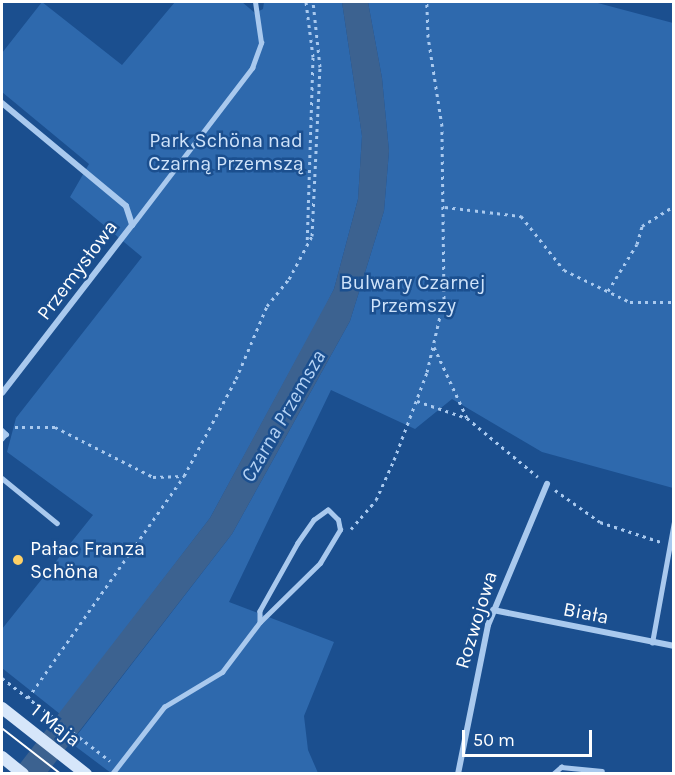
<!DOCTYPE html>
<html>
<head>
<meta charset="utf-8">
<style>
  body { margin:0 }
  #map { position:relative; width:675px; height:775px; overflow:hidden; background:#1b4f8f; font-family:Karla,sans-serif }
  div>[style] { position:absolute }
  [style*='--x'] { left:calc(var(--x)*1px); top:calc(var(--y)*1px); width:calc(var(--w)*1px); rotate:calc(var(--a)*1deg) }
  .green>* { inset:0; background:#2e69ad }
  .water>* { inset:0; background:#3c6290 }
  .path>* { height:3px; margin-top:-1.5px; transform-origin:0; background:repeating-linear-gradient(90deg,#a9c9ee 0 3px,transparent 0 7.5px) }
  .service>* { height:4.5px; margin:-2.25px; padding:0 2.25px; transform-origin:2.25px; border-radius:2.25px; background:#a9c9ee }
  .minor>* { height:6px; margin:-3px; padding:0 3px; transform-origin:3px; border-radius:3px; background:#a9c9ee }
  .secondary>* { height:12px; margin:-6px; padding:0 6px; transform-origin:6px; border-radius:6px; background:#d6e6fa }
  .tram>* { height:1.5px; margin:-0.75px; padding:0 0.75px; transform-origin:0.75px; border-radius:0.75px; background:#fff }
  .dots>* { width:16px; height:16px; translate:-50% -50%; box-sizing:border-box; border:3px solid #1b4f8f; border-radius:50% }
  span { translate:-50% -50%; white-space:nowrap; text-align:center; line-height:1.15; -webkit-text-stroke:5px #1b4f8f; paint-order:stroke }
  .park-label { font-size:20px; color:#cfe3fa }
  .street-label { font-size:20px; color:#fff }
  .poi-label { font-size:20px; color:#fff }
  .left { translate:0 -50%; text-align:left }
  .water-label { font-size:21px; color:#b5d3f5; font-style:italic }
  .frame { position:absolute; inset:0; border:3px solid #fff; pointer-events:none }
  .scale { position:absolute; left:462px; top:730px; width:130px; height:27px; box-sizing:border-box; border:3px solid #fff; border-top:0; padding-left:8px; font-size:18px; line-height:21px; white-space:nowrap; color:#fff; -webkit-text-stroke:4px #1b4f8f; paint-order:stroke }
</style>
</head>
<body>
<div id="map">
  <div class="green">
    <div style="clip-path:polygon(42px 2px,122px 65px,175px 2px,242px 2px,255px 13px,263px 9px,264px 2px,342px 2px,362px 136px,358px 199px,334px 289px,324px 309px,210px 518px,60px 714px,2px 668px,2px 629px,93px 515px,7px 452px,16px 418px,142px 257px,70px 197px,89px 164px,2px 92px,2px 53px)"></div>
    <div style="clip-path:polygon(368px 2px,594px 2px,673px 23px,673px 488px,542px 452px,452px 399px,415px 429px,331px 390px,229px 602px,334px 642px,304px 716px,308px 750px,318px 773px,111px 773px,71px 743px,232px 534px,350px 321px,384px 211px,389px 151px,382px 78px)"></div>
  </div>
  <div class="water">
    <div style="clip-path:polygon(342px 2px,368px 2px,382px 78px,389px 151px,384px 211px,350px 321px,232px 534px,47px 773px,12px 774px,210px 518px,334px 289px,358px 199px,362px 136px)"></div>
  </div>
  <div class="path">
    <div style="--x:306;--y:2;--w:55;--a:82.7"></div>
    <div style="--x:313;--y:57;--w:186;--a:91.8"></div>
    <div style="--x:445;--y:207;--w:77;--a:6.8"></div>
    <div style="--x:521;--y:216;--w:69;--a:51.5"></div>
    <div style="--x:564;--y:270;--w:73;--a:25.9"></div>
    <div style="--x:630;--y:302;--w:44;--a:0"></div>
    <div style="--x:608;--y:291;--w:55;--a:-58.3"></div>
    <div style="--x:637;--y:244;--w:19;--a:-74"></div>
    <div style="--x:642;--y:226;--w:38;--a:-32"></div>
    <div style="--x:434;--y:347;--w:78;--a:65.1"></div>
    <div style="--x:467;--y:418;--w:92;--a:39.7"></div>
    <div style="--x:417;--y:401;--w:53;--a:18.8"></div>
    <div style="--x:15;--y:427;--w:40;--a:0"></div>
    <div style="--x:55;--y:427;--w:110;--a:27"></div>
    <div style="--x:153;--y:477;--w:31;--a:-2"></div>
    <div style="--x:555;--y:490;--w:55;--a:35.4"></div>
    <div style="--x:600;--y:522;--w:64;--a:18.2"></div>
    <div style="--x:351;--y:529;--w:38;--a:-49"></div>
    <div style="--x:376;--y:500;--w:44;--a:-65.8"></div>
    <div style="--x:394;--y:460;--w:94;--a:-69.4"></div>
    <div style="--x:427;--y:372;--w:75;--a:-76.9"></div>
    <div style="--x:444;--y:299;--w:173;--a:-90.7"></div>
    <div style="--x:442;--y:126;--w:90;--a:-98.9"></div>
    <div style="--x:428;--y:37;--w:35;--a:-92"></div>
    <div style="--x:2;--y:678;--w:136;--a:37.5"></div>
    <div style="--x:28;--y:698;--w:271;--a:-54.9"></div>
    <div style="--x:184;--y:476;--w:110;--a:-61.8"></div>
    <div style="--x:236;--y:379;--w:79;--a:-67"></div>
    <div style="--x:267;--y:306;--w:35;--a:-51"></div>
    <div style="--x:289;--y:279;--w:49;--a:-61.9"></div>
    <div style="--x:312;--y:236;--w:169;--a:-87.3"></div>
    <div style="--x:320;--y:67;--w:65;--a:-96.1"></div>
  </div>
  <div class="service">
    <div style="--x:132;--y:225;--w:198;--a:-52.6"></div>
    <div style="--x:252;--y:68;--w:27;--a:-70"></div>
    <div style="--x:261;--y:43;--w:41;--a:-98.3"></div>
    <div style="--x:2;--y:430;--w:6;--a:45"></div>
    <div style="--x:6;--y:434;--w:6;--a:129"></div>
    <div style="--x:2;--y:478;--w:71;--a:39.3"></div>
    <div style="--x:652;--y:643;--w:123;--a:-79.7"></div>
    <div style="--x:112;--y:774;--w:85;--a:-52.2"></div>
    <div style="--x:164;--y:707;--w:68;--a:-31.1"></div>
    <div style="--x:222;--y:672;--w:63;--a:-52.8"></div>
    <div style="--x:260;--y:622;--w:84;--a:-44.5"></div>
    <div style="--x:320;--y:563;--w:39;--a:-59"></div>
    <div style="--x:340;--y:530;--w:10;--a:-101"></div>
    <div style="--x:338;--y:520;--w:14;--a:-135"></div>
    <div style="--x:328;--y:510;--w:17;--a:144"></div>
    <div style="--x:314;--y:520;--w:28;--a:125"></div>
    <div style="--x:298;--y:543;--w:78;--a:119.2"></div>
    <div style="--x:260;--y:611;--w:11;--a:90"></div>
    <div style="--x:553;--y:774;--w:11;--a:-41"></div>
    <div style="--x:561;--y:767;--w:41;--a:5.6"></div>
  </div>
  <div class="minor">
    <div style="--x:2;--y:103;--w:161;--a:39.7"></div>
    <div style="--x:126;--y:206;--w:20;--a:72"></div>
    <div style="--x:132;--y:225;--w:212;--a:127.7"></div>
    <div style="--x:493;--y:610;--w:185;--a:11.2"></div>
    <div style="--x:458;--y:774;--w:152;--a:-78.6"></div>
    <div style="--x:488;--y:625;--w:153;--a:-67.3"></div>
  </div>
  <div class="secondary">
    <div style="--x:2;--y:708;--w:107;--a:38.2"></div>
    <div style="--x:2;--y:757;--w:27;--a:39"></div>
  </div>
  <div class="tram">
    <div style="--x:2;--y:728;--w:75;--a:37.9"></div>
  </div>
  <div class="dots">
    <div style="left:18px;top:560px;background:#ffd166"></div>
  </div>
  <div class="park-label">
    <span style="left:226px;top:152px">Park Schöna nad<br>Czarną Przemszą</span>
    <span style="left:413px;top:294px">Bulwary Czarnej<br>Przemszy</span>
  </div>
  <div class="street-label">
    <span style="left:77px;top:270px;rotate:-53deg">Przemysłowa</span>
    <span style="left:586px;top:613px;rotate:11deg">Biała</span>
    <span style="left:476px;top:620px;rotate:-73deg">Rozwojowa</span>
    <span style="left:56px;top:725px;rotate:38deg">1 Maja</span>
  </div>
  <div class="poi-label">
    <span class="left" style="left:30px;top:560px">Pałac Franza<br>Schöna</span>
  </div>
  <div class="water-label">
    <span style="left:283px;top:416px;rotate:-60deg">Czarna Przemsza</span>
  </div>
  <div class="frame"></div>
  <div class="scale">50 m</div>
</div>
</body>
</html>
